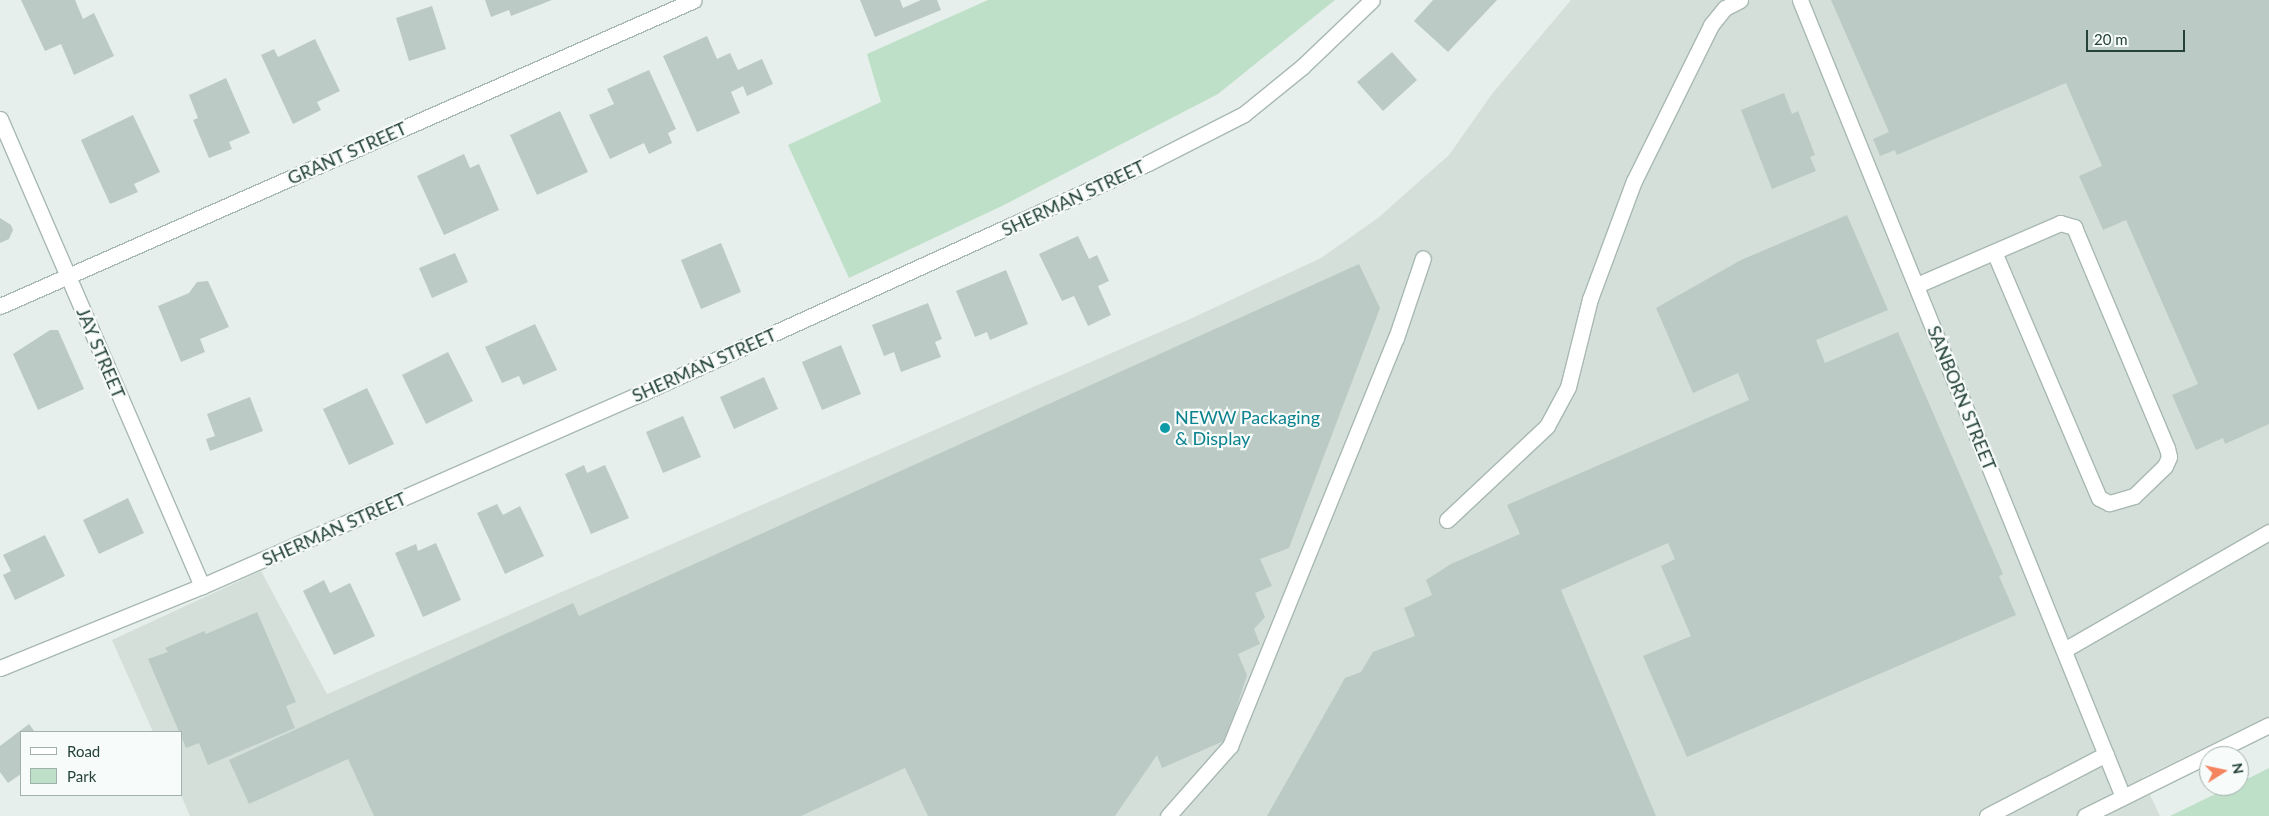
<!DOCTYPE html>
<html>
<head>
<meta charset="utf-8">
<style>
  body { margin:0 }
  #map { position:relative; width:2269px; height:816px; overflow:hidden; background:#e6efeb; font-family:Lato,sans-serif }
  div>[style] { position:absolute }
  [style*='--x'] { left:calc(var(--x)*1px); top:calc(var(--y)*1px); width:calc(var(--w)*1px); rotate:calc(var(--a)*1deg) }
  .built>* { inset:0; background:#d4dfda }
  .green>* { inset:0; background:#bfe0c8 }
  .building>* { inset:0; background:#bbcac4 }
  .roads { filter:drop-shadow(1px 0 #a8b8b2) drop-shadow(-1px 0 #a8b8b2) drop-shadow(0 1px #a8b8b2) drop-shadow(0 -1px #a8b8b2) }
  .lane>* { height:15px; margin:-7.5px; padding:0 7.5px; transform-origin:7.5px; border-radius:7.5px; background:#fff }
  .street>* { height:15px; margin:-7.5px; padding:0 7.5px; transform-origin:7.5px; border-radius:7.5px; background:#fff }
  .secondary>* { height:15px; margin:-7.5px; padding:0 7.5px; transform-origin:7.5px; border-radius:7.5px; background:#fff }
  .dots>* { width:14px; height:14px; translate:-50% -50%; box-sizing:border-box; border:2px solid #f7fbf9; border-radius:50% }
  span { translate:-50% -50%; white-space:nowrap; text-align:center; line-height:1.15; -webkit-text-stroke:4.5px #f7fbf9; paint-order:stroke }
  .street-label { font-size:18px; color:#24423a }
  .culture-label { font-size:18px; color:#0d838f }
  .left { translate:0 -50%; text-align:left }
  .legend { position:absolute; left:20px; top:731px; width:162px; height:65px; box-sizing:border-box; background:#f7fbf9; border:1px solid #a3b1ad; margin:0; padding:6px 9px; list-style:none; font-size:15px; color:#24423a }
  .legend li { display:flex; align-items:center; gap:10px; height:25px }
  .legend b { width:25px; border:1px solid #a3b1ad }
  .north { position:absolute; left:2199px; top:746px; width:50px; height:50px; box-sizing:border-box; background:#f7fbf9; border:1px solid #a3b1ad; border-radius:50%; rotate:80deg; font-size:14px; font-weight:700; line-height:20px; text-align:center; color:#24423a }
  .north::after { content:''; display:block; margin:auto; width:18px; height:22px; background:#f4845f; clip-path:polygon(50% 0,100% 100%,50% 72%,0 100%) }
  .scale { position:absolute; left:2086px; top:30px; width:99px; height:22px; box-sizing:border-box; border:2px solid #24423a; border-top:0; padding-left:6px; font-size:15px; line-height:18px; white-space:nowrap; color:#24423a; -webkit-text-stroke:4px #f7fbf9; paint-order:stroke }
</style>
</head>
<body>
<div id="map">
  <div class="built">
    <div style="clip-path:polygon(1571px 0,2269px 0,2269px 716px,2142px 778px,2160px 816px,190px 816px,181px 795px,181px 732px,153px 732px,112px 640px,261px 571px,327px 694px,1190px 319px,1321px 258px,1378px 218px,1449px 155px,1492px 94px)"></div>
  </div>
  <div class="green">
    <div style="clip-path:polygon(988px 0,1335px 0,1218px 94px,1004px 205px,849px 278px,788px 145px,881px 102px,867px 54px)"></div>
    <div style="clip-path:polygon(2269px 768px,2269px 816px,2170px 816px,2232px 786px,2239px 786px,2239px 783px)"></div>
  </div>
  <div class="building">
    <div style="clip-path:polygon(21px 0,75px 0,83px 19px,94px 13px,114px 56px,74px 75px,61px 44px,45px 51px)"></div>
    <div style="clip-path:polygon(485px 0,552px 0,511px 16px,509px 10px,491px 17px)"></div>
    <div style="clip-path:polygon(860px 0,900px 0,903px 8px,921px 0,937px 0,941px 10px,875px 37px)"></div>
    <div style="clip-path:polygon(1433px 0,1497px 0,1448px 52px,1414px 21px)"></div>
    <div style="clip-path:polygon(1831px 0,2269px 0,2269px 424px,2225px 444px,2223px 438px,2196px 450px,2172px 395px,2198px 384px,2126px 220px,2103px 230px,2079px 176px,2102px 166px,2066px 83px,1897px 155px,1895px 150px,1880px 156px,1873px 139px,1889px 132px)"></div>
    <div style="clip-path:polygon(432px 6px,446px 49px,409px 61px,396px 18px)"></div>
    <div style="clip-path:polygon(707px 36px,717px 59px,730px 53px,738px 70px,762px 59px,773px 84px,747px 96px,743px 86px,731px 92px,740px 113px,697px 132px,663px 56px)"></div>
    <div style="clip-path:polygon(315px 39px,340px 91px,317px 102px,321px 110px,293px 124px,261px 55px,274px 49px,278px 57px)"></div>
    <div style="clip-path:polygon(1392px 52px,1417px 80px,1383px 111px,1357px 82px)"></div>
    <div style="clip-path:polygon(649px 70px,676px 129px,668px 133px,672px 143px,649px 154px,644px 143px,610px 159px,589px 115px,614px 104px,607px 89px)"></div>
    <div style="clip-path:polygon(226px 78px,250px 133px,229px 142px,232px 149px,209px 158px,193px 120px,198px 118px,189px 95px)"></div>
    <div style="clip-path:polygon(1784px 93px,1792px 114px,1798px 111px,1815px 155px,1810px 157px,1816px 171px,1772px 189px,1741px 110px)"></div>
    <div style="clip-path:polygon(560px 111px,588px 172px,537px 195px,510px 135px)"></div>
    <div style="clip-path:polygon(133px 115px,160px 172px,134px 184px,138px 192px,110px 204px,81px 140px)"></div>
    <div style="clip-path:polygon(464px 154px,470px 168px,479px 164px,499px 210px,444px 235px,417px 176px)"></div>
    <div style="clip-path:polygon(1847px 215px,1888px 310px,1816px 340px,1825px 363px,1898px 332px,2003px 574px,1999px 576px,2016px 615px,1687px 757px,1643px 656px,1691px 636px,1661px 566px,1675px 559px,1668px 543px,1561px 590px,1656px 816px,1267px 816px,1345px 678px,1361px 672px,1373px 652px,1415px 636px,1404px 608px,1432px 595px,1426px 580px,1451px 564px,1520px 534px,1507px 505px,1749px 400px,1738px 373px,1693px 393px,1656px 308px,1741px 260px)"></div>
    <div style="clip-path:polygon(0 218px,11px 225px,13px 230px,9px 239px,0 243px)"></div>
    <div style="clip-path:polygon(1078px 236px,1089px 259px,1097px 255px,1109px 281px,1098px 286px,1111px 315px,1088px 326px,1074px 296px,1062px 301px,1039px 254px)"></div>
    <div style="clip-path:polygon(721px 243px,741px 292px,701px 309px,681px 260px)"></div>
    <div style="clip-path:polygon(455px 253px,468px 282px,432px 298px,419px 268px)"></div>
    <div style="clip-path:polygon(1359px 264px,1380px 308px,1289px 548px,1260px 559px,1272px 586px,1255px 593px,1265px 617px,1254px 629px,1260px 644px,1238px 654px,1247px 675px,1226px 740px,1162px 768px,1157px 755px,1115px 816px,928px 816px,905px 768px,801px 816px,374px 816px,348px 759px,249px 804px,229px 760px,573px 603px,579px 616px)"></div>
    <div style="clip-path:polygon(1006px 270px,1028px 324px,990px 340px,987px 332px,975px 337px,956px 291px)"></div>
    <div style="clip-path:polygon(208px 281px,229px 327px,200px 339px,205px 352px,181px 362px,158px 306px,189px 293px,197px 282px)"></div>
    <div style="clip-path:polygon(928px 303px,942px 339px,935px 342px,941px 357px,901px 372px,894px 352px,884px 356px,872px 325px)"></div>
    <div style="clip-path:polygon(535px 324px,557px 370px,523px 385px,519px 376px,502px 383px,485px 347px)"></div>
    <div style="clip-path:polygon(50px 330px,58px 330px,84px 389px,38px 410px,13px 354px)"></div>
    <div style="clip-path:polygon(841px 345px,861px 394px,822px 410px,802px 362px)"></div>
    <div style="clip-path:polygon(448px 352px,473px 401px,426px 424px,402px 375px)"></div>
    <div style="clip-path:polygon(764px 377px,778px 409px,734px 429px,720px 397px)"></div>
    <div style="clip-path:polygon(367px 388px,394px 444px,349px 465px,323px 409px)"></div>
    <div style="clip-path:polygon(250px 397px,263px 431px,210px 451px,206px 439px,215px 436px,207px 414px)"></div>
    <div style="clip-path:polygon(683px 416px,701px 457px,663px 473px,646px 432px)"></div>
    <div style="clip-path:polygon(584px 465px,587px 473px,605px 465px,629px 518px,591px 534px,565px 474px)"></div>
    <div style="clip-path:polygon(128px 498px,144px 533px,99px 554px,83px 520px)"></div>
    <div style="clip-path:polygon(497px 504px,503px 515px,520px 506px,544px 556px,505px 574px,477px 513px)"></div>
    <div style="clip-path:polygon(45px 535px,65px 576px,15px 600px,3px 575px,11px 571px,3px 555px)"></div>
    <div style="clip-path:polygon(436px 543px,461px 600px,423px 617px,395px 553px,416px 544px,418px 551px)"></div>
    <div style="clip-path:polygon(324px 580px,330px 593px,350px 583px,375px 636px,334px 655px,303px 591px)"></div>
    <div style="clip-path:polygon(257px 612px,296px 702px,286px 706px,295px 728px,208px 765px,199px 743px,186px 748px,148px 659px,168px 652px,165px 648px,204px 631px,206px 634px)"></div>
    <div style="clip-path:polygon(29px 724px,35px 732px,21px 732px,21px 774px,8px 783px,0 772px,0 746px)"></div>
  </div>
  <div class="roads">
    <div class="lane">
      <div style="--x:1917;--y:285;--w:156;--a:-23.4"></div>
      <div style="--x:2060;--y:223;--w:15;--a:16"></div>
      <div style="--x:2074;--y:227;--w:240;--a:67.2"></div>
      <div style="--x:2167;--y:448;--w:9;--a:77"></div>
      <div style="--x:2169;--y:457;--w:10;--a:114"></div>
      <div style="--x:2165;--y:466;--w:43;--a:135.9"></div>
      <div style="--x:2134;--y:496;--w:26;--a:164"></div>
      <div style="--x:2109;--y:503;--w:11;--a:-153"></div>
      <div style="--x:2099;--y:498;--w:267;--a:-113.1"></div>
      <div style="--x:1447;--y:520;--w:137;--a:-43.2"></div>
      <div style="--x:1547;--y:426;--w:44;--a:-61.7"></div>
      <div style="--x:1568;--y:387;--w:91;--a:-76"></div>
      <div style="--x:1590;--y:299;--w:126;--a:-69.6"></div>
      <div style="--x:1634;--y:181;--w:174;--a:-63.7"></div>
      <div style="--x:1711;--y:25;--w:22;--a:-51"></div>
      <div style="--x:1725;--y:8;--w:17;--a:-28"></div>
      <div style="--x:2064;--y:650;--w:237;--a:-29.9"></div>
      <div style="--x:1168;--y:816;--w:94;--a:-48.5"></div>
      <div style="--x:1230;--y:746;--w:440;--a:-67.9"></div>
      <div style="--x:1396;--y:338;--w:84;--a:-71.4"></div>
      <div style="--x:1987;--y:816;--w:134;--a:-27.5"></div>
    </div>
    <div class="street">
      <div style="--x:1800;--y:0;--w:860;--a:67.94"></div>
      <div style="--x:0;--y:119;--w:509;--a:66.61"></div>
      <div style="--x:0;--y:306;--w:758;--a:-23.79"></div>
      <div style="--x:2085;--y:816;--w:205;--a:-26.3"></div>
    </div>
    <div class="secondary">
      <div style="--x:0;--y:668;--w:218;--a:-22.1"></div>
      <div style="--x:202;--y:586;--w:476;--a:-23.7"></div>
      <div style="--x:638;--y:395;--w:560;--a:-24.46"></div>
      <div style="--x:1148;--y:163;--w:108;--a:-27"></div>
      <div style="--x:1244;--y:114;--w:76;--a:-39.1"></div>
      <div style="--x:1303;--y:66;--w:95;--a:-43.7"></div>
    </div>
  </div>
  <div class="dots">
    <div style="left:1165px;top:428px;background:#0f9aa8"></div>
  </div>
  <div class="street-label">
    <span style="left:347px;top:153px;rotate:-24deg">GRANT STREET</span>
    <span style="left:1073px;top:198px;rotate:-25deg">SHERMAN STREET</span>
    <span style="left:101px;top:353px;rotate:67deg">JAY STREET</span>
    <span style="left:704px;top:365px;rotate:-24deg">SHERMAN STREET</span>
    <span style="left:1962px;top:398px;rotate:68deg">SANBORN STREET</span>
    <span style="left:334px;top:529px;rotate:-24deg">SHERMAN STREET</span>
  </div>
  <div class="culture-label">
    <span class="left" style="left:1175px;top:428px">NEWW Packaging<br>&amp; Display</span>
  </div>
  <ul class="legend">
  <li><b style="height:6px;background:#fff"></b>Road</li>
  <li><b style="height:14px;background:#bfe0c8"></b>Park</li>
  </ul>
  <div class="north">N</div>
  <div class="scale">20 m</div>
</div>
</body>
</html>
